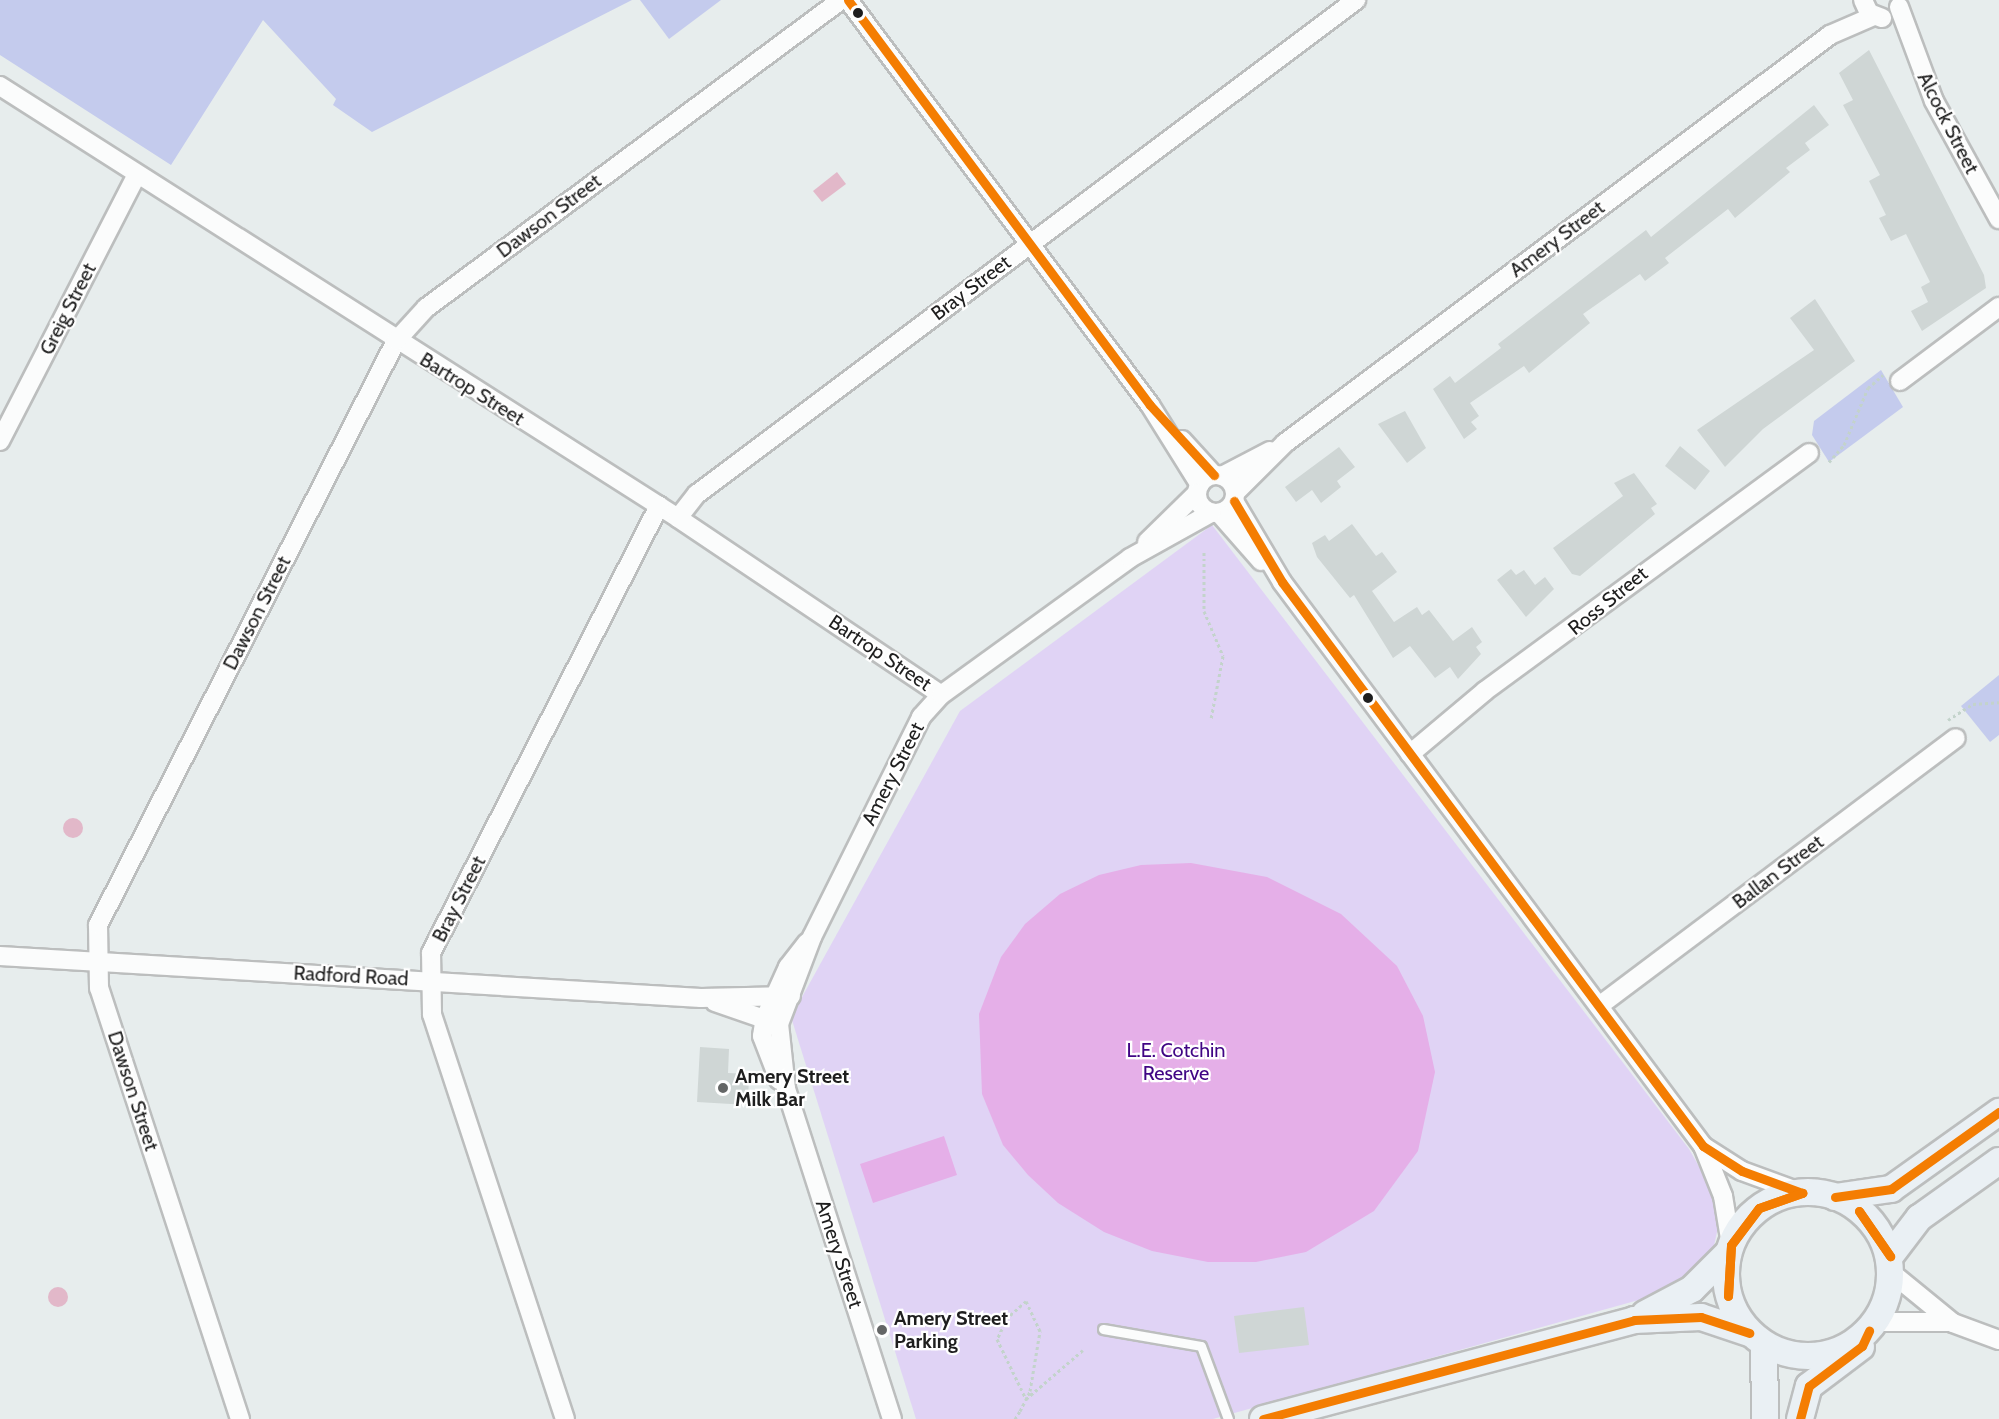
<!DOCTYPE html>
<html>
<head>
<meta charset="utf-8">
<style>
  body { margin:0 }
  #map { position:relative; width:1999px; height:1419px; overflow:hidden; background:#e7eded; font-family:Cabin,sans-serif }
  div>[style] { position:absolute }
  [style*='--x'] { left:calc(var(--x)*1px); top:calc(var(--y)*1px); width:calc(var(--w)*1px); rotate:calc(var(--a)*1deg) }
  .grass>* { inset:0; background:#c4cbed }
  .park>* { inset:0; background:#e0d3f5 }
  .pitch>* { inset:0; background:#e5afe8 }
  .water>* { inset:0; background:#e2b8c9 }
  .round { border-radius:50% }
  .building>* { inset:0; background:#cfd6d5 }
  .path>* { height:3px; margin-top:-1.5px; transform-origin:0; background:repeating-linear-gradient(90deg,#c3d3cb 0 3px,transparent 0 6px) }
  .roads { filter:drop-shadow(2px 0 #bcbebe) drop-shadow(-2px 0 #bcbebe) drop-shadow(0 2px #bcbebe) drop-shadow(0 -2px #bcbebe) }
  .lane>* { height:9px; margin:-4.5px; padding:0 4.5px; transform-origin:4.5px; border-radius:4.5px; background:#fbfcfc }
  .street>* { height:18px; margin:-9px; padding:0 9px; transform-origin:9px; border-radius:9px; background:#fbfcfc }
  .street>.ring { margin:-9px; padding:0; box-sizing:content-box; background:none; border:18px solid #fbfcfc; border-radius:50% }
  .secondary>* { height:26px; margin:-13px; padding:0 13px; transform-origin:13px; border-radius:13px; background:#eaf0f4 }
  .secondary>.ring { margin:-13px; padding:0; box-sizing:content-box; background:none; border:26px solid #eaf0f4; border-radius:50% }
  .bus-1>* { height:9px; margin:-4.5px; padding:0 4.5px; transform-origin:4.5px; border-radius:4.5px; background:#f47d02 }
  .dots>* { width:16px; height:16px; translate:-50% -50%; box-sizing:border-box; border:3px solid #fff; border-radius:50% }
  span { translate:-50% -50%; white-space:nowrap; text-align:center; line-height:1.15; -webkit-text-stroke:4.5px #fff; paint-order:stroke }
  .street-label { font-size:20px; color:#1e1e1e }
  .park-label { font-size:20px; color:#400584 }
  .poi-label { font-size:20px; color:#1e1e1e; font-weight:700 }
  .left { translate:0 -50%; text-align:left }
</style>
</head>
<body>
<div id="map">
  <div class="grass">
    <div style="clip-path:polygon(0 0,632px 0,372px 132px,333px 105px,336px 99px,263px 20px,171px 165px,0 55px)"></div>
    <div style="clip-path:polygon(640px 0,721px 0,669px 39px)"></div>
    <div style="clip-path:polygon(1881px 370px,1903px 407px,1829px 462px,1812px 435px,1814px 421px)"></div>
    <div style="clip-path:polygon(1999px 675px,1999px 735px,1990px 742px,1961px 706px)"></div>
  </div>
  <div class="park">
    <div style="clip-path:polygon(1212px 525px,1689px 1149px,1713px 1191px,1719px 1222px,1713px 1251px,1696px 1274px,1653px 1296px,1213px 1419px,916px 1419px,791px 1017px,960px 711px)"></div>
  </div>
  <div class="pitch">
    <div style="clip-path:polygon(1191px 863px,1267px 877px,1341px 914px,1397px 966px,1423px 1016px,1435px 1072px,1418px 1151px,1374px 1211px,1306px 1252px,1256px 1262px,1208px 1262px,1152px 1251px,1104px 1232px,1058px 1203px,1028px 1175px,1003px 1145px,982px 1094px,979px 1014px,1001px 957px,1025px 924px,1060px 894px,1099px 875px,1141px 865px)"></div>
    <div style="clip-path:polygon(944px 1136px,957px 1175px,873px 1203px,860px 1164px)"></div>
  </div>
  <div class="water">
    <div style="clip-path:polygon(837px 172px,846px 184px,822px 202px,813px 191px)"></div>
    <div class="round" style="left:63px;top:818px;width:20px;height:20px"></div>
    <div class="round" style="left:48px;top:1287px;width:20px;height:20px"></div>
  </div>
  <div class="building">
    <div style="clip-path:polygon(1869px 50px,1984px 275px,1986px 288px,1922px 331px,1911px 311px,1928px 302px,1921px 287px,1930px 282px,1906px 234px,1891px 241px,1879px 218px,1886px 215px,1869px 181px,1880px 175px,1843px 105px,1853px 100px,1839px 73px)"></div>
    <div style="clip-path:polygon(1814px 105px,1829px 125px,1805px 143px,1810px 150px,1786px 168px,1790px 172px,1735px 218px,1728px 209px,1665px 258px,1669px 263px,1645px 281px,1640px 274px,1583px 314px,1590px 323px,1529px 373px,1524px 366px,1470px 403px,1479px 416px,1471px 422px,1477px 429px,1464px 439px,1433px 389px,1450px 376px,1455px 383px,1501px 348px,1498px 344px,1646px 230px,1651px 237px)"></div>
    <div style="clip-path:polygon(1815px 299px,1855px 361px,1763px 429px,1725px 467px,1697px 430px,1814px 350px,1790px 318px)"></div>
    <div style="clip-path:polygon(1405px 411px,1426px 448px,1407px 463px,1378px 424px)"></div>
    <div style="clip-path:polygon(1680px 446px,1710px 471px,1695px 490px,1665px 466px)"></div>
    <div style="clip-path:polygon(1339px 447px,1355px 467px,1337px 481px,1341px 487px,1321px 503px,1312px 490px,1296px 502px,1285px 487px)"></div>
    <div style="clip-path:polygon(1634px 473px,1657px 504px,1651px 508px,1655px 514px,1580px 576px,1572px 574px,1553px 548px,1623px 496px,1614px 483px)"></div>
    <div style="clip-path:polygon(1352px 524px,1376px 556px,1382px 552px,1397px 572px,1372px 591px,1394px 622px,1417px 607px,1422px 615px,1429px 610px,1453px 641px,1472px 627px,1482px 642px,1476px 647px,1481px 654px,1458px 679px,1450px 667px,1435px 678px,1410px 646px,1393px 658px,1354px 595px,1350px 598px,1317px 557px,1312px 543px,1325px 535px,1329px 541px)"></div>
    <div style="clip-path:polygon(1511px 569px,1516px 575px,1524px 570px,1535px 585px,1545px 577px,1554px 589px,1526px 617px,1497px 580px)"></div>
    <div style="clip-path:polygon(700px 1047px,729px 1049px,728px 1073px,749px 1074px,748px 1105px,697px 1102px)"></div>
    <div style="clip-path:polygon(1304px 1307px,1309px 1345px,1239px 1353px,1234px 1316px)"></div>
  </div>
  <div class="path">
    <div style="--x:1829;--y:462;--w:23;--a:-49"></div>
    <div style="--x:1844;--y:445;--w:62;--a:-67.2"></div>
    <div style="--x:1868;--y:388;--w:20;--a:-41"></div>
    <div style="--x:1204;--y:552;--w:59;--a:90"></div>
    <div style="--x:1204;--y:611;--w:49;--a:67.1"></div>
    <div style="--x:1223;--y:656;--w:64;--a:100.8"></div>
    <div style="--x:1948;--y:720;--w:30;--a:-33"></div>
    <div style="--x:1973;--y:704;--w:26;--a:-4"></div>
    <div style="--x:1026;--y:1399;--w:75;--a:-40.7"></div>
    <div style="--x:1015;--y:1419;--w:9;--a:-58"></div>
    <div style="--x:1020;--y:1411;--w:22;--a:-63"></div>
    <div style="--x:1030;--y:1391;--w:61;--a:-80.5"></div>
    <div style="--x:1040;--y:1331;--w:33;--a:-115"></div>
    <div style="--x:1026;--y:1301;--w:25;--a:138"></div>
    <div style="--x:1007;--y:1318;--w:23;--a:115"></div>
    <div style="--x:997;--y:1339;--w:67;--a:64.2"></div>
  </div>
  <div class="roads">
    <div class="lane">
      <div style="--x:1103;--y:1329;--w:99;--a:9.8"></div>
      <div style="--x:1201;--y:1346;--w:78;--a:69.7"></div>
    </div>
    <div class="street">
      <div style="--x:848;--y:0;--w:505;--a:53.29"></div>
      <div style="--x:1150;--y:405;--w:94;--a:58"></div>
      <div style="--x:1863;--y:0;--w:14;--a:65"></div>
      <div style="--x:1869;--y:13;--w:14;--a:21"></div>
      <div style="--x:1899;--y:7;--w:100;--a:69.6"></div>
      <div style="--x:1934;--y:101;--w:135;--a:61.2"></div>
      <div style="--x:0;--y:86;--w:804;--a:32.5"></div>
      <div style="--x:678;--y:518;--w:317;--a:33.9"></div>
      <div style="--x:1900;--y:381;--w:124;--a:-36.8"></div>
      <div style="--x:1182;--y:440;--w:47;--a:47.6"></div>
      <div style="--x:0;--y:441;--w:298;--a:-62.8"></div>
      <div class="ring" style="left:1197px;top:475px;width:20px;height:20px"></div>
      <div style="--x:1222;--y:476;--w:54;--a:-27.5"></div>
      <div style="--x:1235;--y:493;--w:71;--a:-45"></div>
      <div style="--x:1285;--y:443;--w:681;--a:-36.82"></div>
      <div style="--x:1830;--y:35;--w:48;--a:-23.4"></div>
      <div style="--x:1234;--y:501;--w:94;--a:59.3"></div>
      <div style="--x:1282;--y:582;--w:704;--a:53.26"></div>
      <div style="--x:1703;--y:1146;--w:54;--a:68.2"></div>
      <div style="--x:1723;--y:1196;--w:50;--a:80.7"></div>
      <div style="--x:1219;--y:513;--w:64;--a:48.8"></div>
      <div style="--x:678;--y:518;--w:31;--a:-52"></div>
      <div style="--x:697;--y:494;--w:824;--a:-36.86"></div>
      <div style="--x:1147;--y:542;--w:70;--a:-44.4"></div>
      <div style="--x:1410;--y:754;--w:98;--a:-40"></div>
      <div style="--x:1485;--y:691;--w:402;--a:-36.3"></div>
      <div style="--x:0;--y:956;--w:702;--a:3.43"></div>
      <div style="--x:701;--y:998;--w:90;--a:-1.3"></div>
      <div style="--x:715;--y:1002;--w:65;--a:19"></div>
      <div style="--x:1599;--y:1006;--w:446;--a:-36.9"></div>
      <div style="--x:779;--y:1080;--w:47;--a:-111.1"></div>
      <div style="--x:762;--y:1036;--w:18;--a:-81"></div>
      <div style="--x:765;--y:1018;--w:56;--a:-65.7"></div>
      <div style="--x:788;--y:967;--w:31;--a:-52"></div>
      <div style="--x:1703;--y:1146;--w:46;--a:32.7"></div>
      <div style="--x:1742;--y:1171;--w:64;--a:20.1"></div>
      <div style="--x:1893;--y:1274;--w:77;--a:39.2"></div>
      <div style="--x:1953;--y:1323;--w:49;--a:20.3"></div>
      <div style="--x:1878;--y:1322;--w:70;--a:0"></div>
      <div style="--x:240;--y:1419;--w:453;--a:-108.1"></div>
      <div style="--x:99;--y:988;--w:63;--a:-90.9"></div>
      <div style="--x:98;--y:925;--w:656;--a:-62.97"></div>
      <div style="--x:396;--y:341;--w:45;--a:-47.7"></div>
      <div style="--x:426;--y:308;--w:517;--a:-36.58"></div>
      <div style="--x:565;--y:1419;--w:426;--a:-108.2"></div>
      <div style="--x:432;--y:1014;--w:61;--a:-90.9"></div>
      <div style="--x:431;--y:953;--w:502;--a:-62.98"></div>
      <div style="--x:892;--y:1419;--w:347;--a:-107.8"></div>
      <div style="--x:786;--y:1089;--w:65;--a:-96.1"></div>
      <div style="--x:779;--y:1024;--w:93;--a:-69.2"></div>
      <div style="--x:812;--y:937;--w:246;--a:-63.6"></div>
      <div style="--x:921;--y:717;--w:30;--a:-48"></div>
      <div style="--x:941;--y:695;--w:233;--a:-35.9"></div>
      <div style="--x:1130;--y:558;--w:93;--a:-29.1"></div>
    </div>
    <div class="secondary">
      <div class="ring" style="left:1726px;top:1192px;width:138px;height:138px"></div>
      <div style="--x:1835;--y:1197;--w:57;--a:-8.1"></div>
      <div style="--x:1891;--y:1189;--w:133;--a:-35.5"></div>
      <div style="--x:1890;--y:1256;--w:48;--a:-52.7"></div>
      <div style="--x:1919;--y:1218;--w:98;--a:-35.5"></div>
      <div style="--x:1645;--y:1314;--w:53;--a:-28"></div>
      <div style="--x:1692;--y:1289;--w:51;--a:-45"></div>
      <div style="--x:1764;--y:1344;--w:75;--a:89.2"></div>
      <div style="--x:1263;--y:1419;--w:384;--a:-14.9"></div>
      <div style="--x:1634;--y:1320;--w:67;--a:-2.6"></div>
      <div style="--x:1701;--y:1317;--w:51;--a:18.4"></div>
      <div style="--x:1800;--y:1419;--w:34;--a:-75"></div>
      <div style="--x:1809;--y:1386;--w:65;--a:-36.9"></div>
    </div>
  </div>
  <div class="bus-1">
    <div style="--x:848;--y:0;--w:505;--a:53.29"></div>
    <div style="--x:1150;--y:405;--w:95;--a:47.6"></div>
    <div style="--x:1234;--y:501;--w:94;--a:59.3"></div>
    <div style="--x:1282;--y:582;--w:704;--a:53.26"></div>
    <div style="--x:1703;--y:1146;--w:46;--a:32.7"></div>
    <div style="--x:1742;--y:1171;--w:64;--a:20.1"></div>
    <div style="--x:1835;--y:1197;--w:57;--a:-8.1"></div>
    <div style="--x:1891;--y:1189;--w:133;--a:-35.5"></div>
    <div style="--x:1759;--y:1208;--w:46;--a:-19.2"></div>
    <div style="--x:1759;--y:1208;--w:46;--a:-19.2"></div>
    <div style="--x:1859;--y:1211;--w:55;--a:55.4"></div>
    <div style="--x:1859;--y:1211;--w:55;--a:55.4"></div>
    <div style="--x:1731;--y:1245;--w:46;--a:-52.9"></div>
    <div style="--x:1731;--y:1245;--w:46;--a:-52.9"></div>
    <div style="--x:1728;--y:1296;--w:51;--a:-86.6"></div>
    <div style="--x:1728;--y:1296;--w:51;--a:-86.6"></div>
    <div style="--x:1263;--y:1419;--w:384;--a:-14.9"></div>
    <div style="--x:1634;--y:1320;--w:67;--a:-2.6"></div>
    <div style="--x:1701;--y:1317;--w:51;--a:18.4"></div>
    <div style="--x:1800;--y:1419;--w:34;--a:-75"></div>
    <div style="--x:1809;--y:1386;--w:66;--a:-37"></div>
    <div style="--x:1862;--y:1346;--w:17;--a:-65"></div>
  </div>
  <div class="dots">
    <div style="left:858px;top:13px;background:#1e1e1e"></div>
    <div style="left:1368px;top:698px;background:#1e1e1e"></div>
    <div style="left:723px;top:1088px;background:#646666"></div>
    <div style="left:882px;top:1330px;background:#646666"></div>
  </div>
  <div class="street-label">
    <span style="left:1948px;top:123px;rotate:63deg">Alcock Street</span>
    <span style="left:549px;top:216px;rotate:-37deg">Dawson Street</span>
    <span style="left:1557px;top:239px;rotate:-37deg">Amery Street</span>
    <span style="left:971px;top:288px;rotate:-37deg">Bray Street</span>
    <span style="left:68px;top:309px;rotate:-63deg">Greig Street</span>
    <span style="left:472px;top:389px;rotate:32deg">Bartrop Street</span>
    <span style="left:1608px;top:601px;rotate:-39deg">Ross Street</span>
    <span style="left:257px;top:613px;rotate:-63deg">Dawson Street</span>
    <span style="left:880px;top:653px;rotate:34deg">Bartrop Street</span>
    <span style="left:893px;top:774px;rotate:-63deg">Amery Street</span>
    <span style="left:1778px;top:872px;rotate:-37deg">Ballan Street</span>
    <span style="left:459px;top:899px;rotate:-63deg">Bray Street</span>
    <span style="left:351px;top:976px;rotate:3deg">Radford Road</span>
    <span style="left:133px;top:1091px;rotate:72deg">Dawson Street</span>
    <span style="left:839px;top:1254px;rotate:72deg">Amery Street</span>
  </div>
  <div class="park-label">
    <span style="left:1176px;top:1062px">L.E. Cotchin<br>Reserve</span>
  </div>
  <div class="poi-label">
    <span class="left" style="left:735px;top:1088px">Amery Street<br>Milk Bar</span>
    <span class="left" style="left:894px;top:1330px">Amery Street<br>Parking</span>
  </div>
</div>
</body>
</html>
